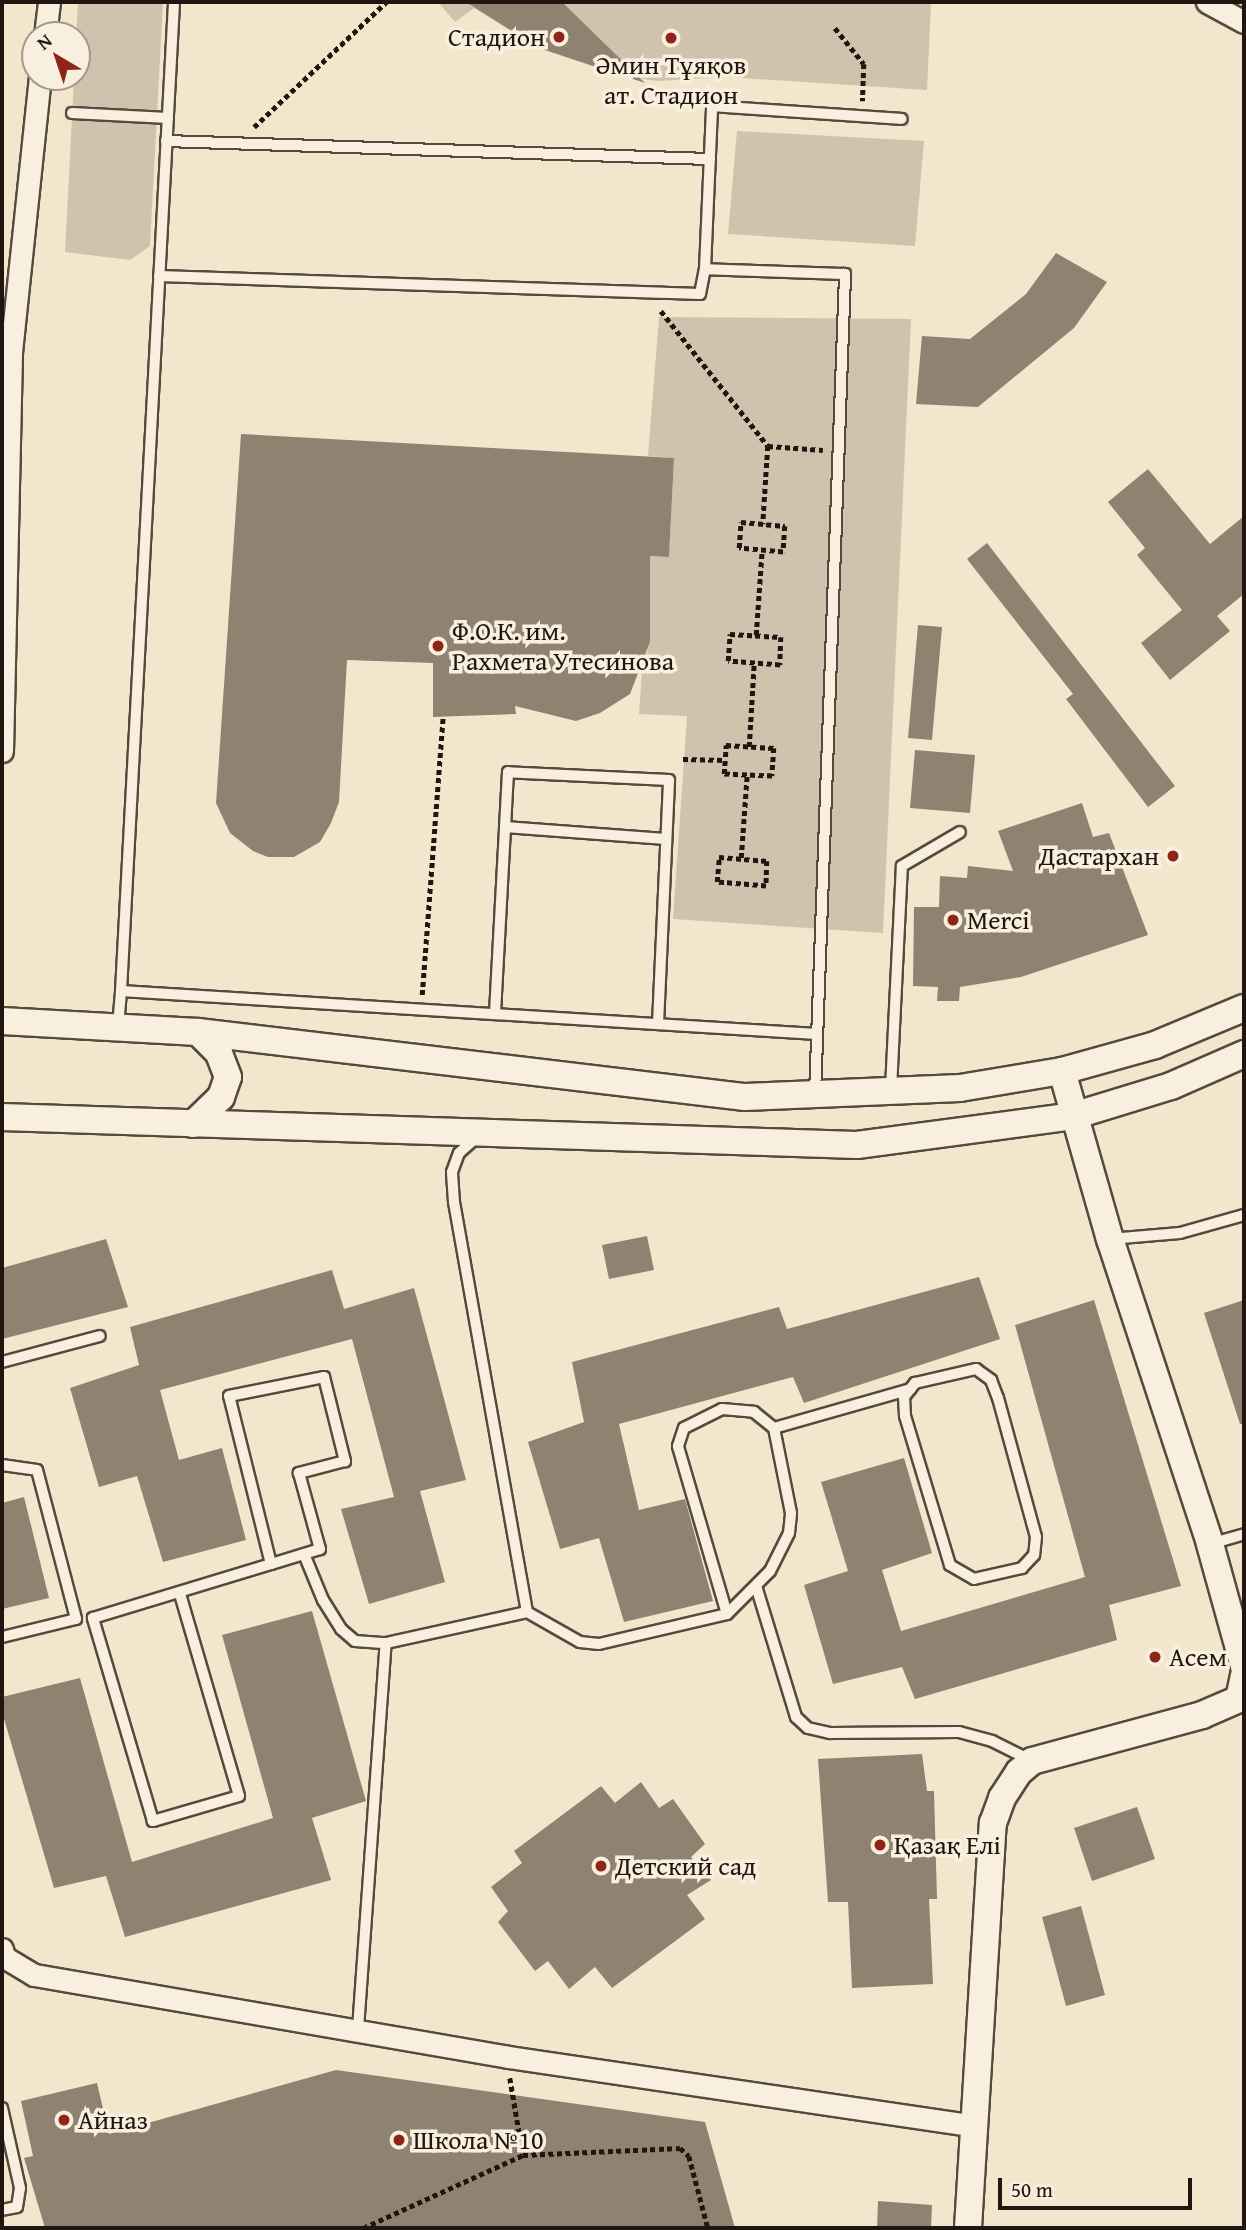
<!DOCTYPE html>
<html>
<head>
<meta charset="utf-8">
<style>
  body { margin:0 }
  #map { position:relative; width:1246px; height:2230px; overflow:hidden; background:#f4e6cc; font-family:"Gentium Book Plus",serif }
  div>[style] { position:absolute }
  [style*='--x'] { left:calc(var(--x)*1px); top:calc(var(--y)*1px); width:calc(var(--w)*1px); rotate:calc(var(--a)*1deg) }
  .green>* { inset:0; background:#d0c2ac }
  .building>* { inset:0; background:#8f8271 }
  .path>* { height:4.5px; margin-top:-2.25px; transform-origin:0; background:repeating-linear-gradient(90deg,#21150f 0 5px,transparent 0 8.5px) }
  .roads { filter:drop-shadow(2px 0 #56493e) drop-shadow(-2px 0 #56493e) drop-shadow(0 2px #56493e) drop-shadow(0 -2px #56493e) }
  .service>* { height:10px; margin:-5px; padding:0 5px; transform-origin:5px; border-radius:5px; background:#f8efde }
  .minor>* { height:21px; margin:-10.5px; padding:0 10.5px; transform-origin:10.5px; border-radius:10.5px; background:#f8efde }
  .tertiary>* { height:26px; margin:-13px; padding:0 13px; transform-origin:13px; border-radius:13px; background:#f8efde }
  .dots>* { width:19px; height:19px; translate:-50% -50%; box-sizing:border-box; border:4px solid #f8efde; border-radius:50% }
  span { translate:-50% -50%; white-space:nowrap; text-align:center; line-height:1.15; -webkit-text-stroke:7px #f8efde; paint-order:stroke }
  .poi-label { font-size:26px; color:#21150f }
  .right { translate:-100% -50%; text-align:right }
  .left { translate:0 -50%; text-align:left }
  .frame { position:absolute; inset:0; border:4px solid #21150f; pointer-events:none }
  .north { position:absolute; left:21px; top:21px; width:70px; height:70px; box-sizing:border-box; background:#f8efde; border:2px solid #a2988b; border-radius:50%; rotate:321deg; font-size:19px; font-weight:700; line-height:28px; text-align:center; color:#21150f }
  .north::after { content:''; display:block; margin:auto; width:24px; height:32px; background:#8f2418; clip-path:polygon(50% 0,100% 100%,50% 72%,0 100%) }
  .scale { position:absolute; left:998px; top:2178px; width:194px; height:32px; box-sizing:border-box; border:4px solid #21150f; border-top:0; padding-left:9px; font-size:21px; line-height:24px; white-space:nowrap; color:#21150f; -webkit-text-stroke:5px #f8efde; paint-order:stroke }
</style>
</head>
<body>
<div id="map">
  <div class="green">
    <div style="clip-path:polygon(78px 2px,163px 2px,150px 246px,130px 260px,65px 252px)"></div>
    <div style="clip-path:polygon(438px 2px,931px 2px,927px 90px,727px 77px,658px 81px,621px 76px,539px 48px,474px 8px,455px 22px)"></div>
    <div style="clip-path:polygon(737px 131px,924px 141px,915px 246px,728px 234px)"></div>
    <div style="clip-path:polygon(659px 317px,911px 319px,883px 933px,673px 919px,687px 716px,639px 714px,642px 670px,650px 642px,650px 556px,669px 557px,674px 458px,648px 456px)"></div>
  </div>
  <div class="building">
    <div style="clip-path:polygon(466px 2px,562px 2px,645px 83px,539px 48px)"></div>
    <div style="clip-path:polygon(1056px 253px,1107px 282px,1074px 328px,978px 407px,916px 404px,922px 336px,970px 339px,1026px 294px)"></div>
    <div style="clip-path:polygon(241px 434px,674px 458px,669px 557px,650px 556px,650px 642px,630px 694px,600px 713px,576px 721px,515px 706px,516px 714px,433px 717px,433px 663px,347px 660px,339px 802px,331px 823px,320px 842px,294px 857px,268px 857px,253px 851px,230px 833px,216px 803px)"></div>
    <div style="clip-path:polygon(1148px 469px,1210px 544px,1244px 516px,1244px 594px,1217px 616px,1230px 631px,1170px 680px,1141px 643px,1182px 610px,1137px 555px,1145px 548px,1108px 502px)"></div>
    <div style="clip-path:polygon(987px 543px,1175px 786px,1148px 807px,1066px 699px,1073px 694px,967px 559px)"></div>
    <div style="clip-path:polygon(918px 625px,942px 627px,932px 740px,908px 738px)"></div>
    <div style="clip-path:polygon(915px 750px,975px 755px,970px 813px,910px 808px)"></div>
    <div style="clip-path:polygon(1082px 803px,1093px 837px,1109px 833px,1148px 935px,1021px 977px,960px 987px,959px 1001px,937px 1001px,938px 987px,913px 986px,914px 907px,939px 907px,940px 876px,967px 878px,968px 866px,1013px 871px,998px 831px)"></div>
    <div style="clip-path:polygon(647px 1236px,654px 1270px,609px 1279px,602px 1245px)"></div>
    <div style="clip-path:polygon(106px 1239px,128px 1307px,2px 1339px,2px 1268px)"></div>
    <div style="clip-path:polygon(332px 1270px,344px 1309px,414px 1288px,466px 1480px,420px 1491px,445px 1582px,369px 1604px,341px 1509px,394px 1497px,352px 1339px,160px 1390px,179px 1460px,222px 1448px,246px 1540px,163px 1562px,137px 1476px,99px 1487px,70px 1388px,139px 1365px,130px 1327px)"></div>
    <div style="clip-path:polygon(979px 1277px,1000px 1339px,804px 1403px,793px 1377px,619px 1424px,639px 1510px,685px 1499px,713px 1601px,624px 1622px,599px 1538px,560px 1549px,528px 1442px,584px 1422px,572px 1362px,779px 1307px,787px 1329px)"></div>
    <div style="clip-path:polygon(1094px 1300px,1181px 1586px,1109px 1605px,1117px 1640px,915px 1699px,902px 1667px,833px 1684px,804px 1585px,848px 1571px,821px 1482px,904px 1458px,932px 1553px,882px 1570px,901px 1631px,1085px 1577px,1015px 1325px)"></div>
    <div style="clip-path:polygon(1244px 1300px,1244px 1424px,1240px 1424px,1204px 1313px)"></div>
    <div style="clip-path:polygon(24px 1497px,49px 1598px,2px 1609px,2px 1503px)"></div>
    <div style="clip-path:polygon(312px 1611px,366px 1801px,312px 1818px,331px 1880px,125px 1937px,106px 1876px,54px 1888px,2px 1712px,2px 1697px,80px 1678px,132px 1862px,273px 1818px,222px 1635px)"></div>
    <div style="clip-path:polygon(922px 1754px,927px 1791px,934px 1791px,937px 1899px,929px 1899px,933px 1984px,852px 1988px,848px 1902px,828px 1902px,818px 1759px)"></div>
    <div style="clip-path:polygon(641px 1782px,659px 1808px,673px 1799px,705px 1844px,691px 1857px,711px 1880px,687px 1895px,705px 1919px,612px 1988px,595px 1967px,569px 1989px,548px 1961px,535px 1971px,498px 1922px,508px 1911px,491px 1887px,522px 1863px,514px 1851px,601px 1786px,615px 1803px)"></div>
    <div style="clip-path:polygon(1137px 1807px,1155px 1859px,1092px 1881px,1074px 1828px)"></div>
    <div style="clip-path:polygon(1081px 1906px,1105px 1995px,1066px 2006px,1042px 1917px)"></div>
    <div style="clip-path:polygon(336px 2070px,705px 2122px,735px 2228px,45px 2228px,24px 2158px,33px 2156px,21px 2101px,97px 2083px,109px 2134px)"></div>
    <div style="clip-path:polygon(878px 2201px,932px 2205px,931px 2228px,877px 2228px)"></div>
  </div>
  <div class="path">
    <div style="--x:835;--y:28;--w:46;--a:51.1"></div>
    <div style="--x:864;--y:64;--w:37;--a:92"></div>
    <div style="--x:254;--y:127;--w:182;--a:-43.4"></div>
    <div style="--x:661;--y:311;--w:172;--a:51.6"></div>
    <div style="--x:768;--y:446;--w:78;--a:93.7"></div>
    <div style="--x:768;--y:446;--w:55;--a:4.2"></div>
    <div style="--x:741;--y:522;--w:44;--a:5.2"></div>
    <div style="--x:785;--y:526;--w:26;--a:94"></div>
    <div style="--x:783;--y:552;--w:44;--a:-174.8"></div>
    <div style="--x:739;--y:548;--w:26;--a:-86"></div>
    <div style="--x:730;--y:634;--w:51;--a:3.4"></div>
    <div style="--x:781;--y:637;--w:28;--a:92"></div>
    <div style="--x:780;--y:665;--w:52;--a:-175.6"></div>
    <div style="--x:728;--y:661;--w:27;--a:-86"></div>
    <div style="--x:756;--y:635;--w:85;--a:-86"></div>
    <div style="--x:726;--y:745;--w:48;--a:3.6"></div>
    <div style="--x:774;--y:748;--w:28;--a:94"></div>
    <div style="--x:772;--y:776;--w:48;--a:-177.6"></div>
    <div style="--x:724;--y:774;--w:29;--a:-86"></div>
    <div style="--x:749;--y:747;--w:84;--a:-86.6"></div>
    <div style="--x:683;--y:759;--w:42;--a:1.4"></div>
    <div style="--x:719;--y:857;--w:48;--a:4.8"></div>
    <div style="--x:767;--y:861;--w:25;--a:92"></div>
    <div style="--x:766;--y:886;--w:49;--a:-175.3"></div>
    <div style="--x:717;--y:882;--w:25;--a:-85"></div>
    <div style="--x:741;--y:858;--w:83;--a:-85.9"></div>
    <div style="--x:422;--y:995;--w:280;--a:-85.7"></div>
    <div style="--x:510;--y:2078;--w:78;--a:80.4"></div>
    <div style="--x:363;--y:2228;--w:176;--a:-24.5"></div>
    <div style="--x:523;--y:2155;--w:157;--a:-2.6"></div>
    <div style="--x:680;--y:2148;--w:12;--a:42"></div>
    <div style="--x:689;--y:2156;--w:74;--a:75.2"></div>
  </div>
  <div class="roads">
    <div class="service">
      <div style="--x:72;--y:113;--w:96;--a:3"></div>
      <div style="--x:166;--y:141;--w:544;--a:1.9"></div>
      <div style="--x:159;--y:276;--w:541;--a:1.91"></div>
      <div style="--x:700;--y:294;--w:25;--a:-79"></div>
      <div style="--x:121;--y:991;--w:990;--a:-86.93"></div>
      <div style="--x:495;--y:1013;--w:186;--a:-86.9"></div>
      <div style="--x:658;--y:1024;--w:244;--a:-87.4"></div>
      <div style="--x:669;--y:780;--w:161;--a:-177.2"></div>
      <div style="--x:508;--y:772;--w:55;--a:93.1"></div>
      <div style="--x:505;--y:827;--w:161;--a:4.3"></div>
      <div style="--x:118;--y:1026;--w:35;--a:-85"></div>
      <div style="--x:121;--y:991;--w:697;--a:3.54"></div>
      <div style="--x:891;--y:1089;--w:223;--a:-87.2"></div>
      <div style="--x:902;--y:866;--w:67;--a:-30.4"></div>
      <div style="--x:815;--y:1094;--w:821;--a:-87.9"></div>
      <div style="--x:845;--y:274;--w:140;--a:-178"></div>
      <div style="--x:705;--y:269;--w:163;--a:-87.5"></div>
      <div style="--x:712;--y:106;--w:190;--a:3.9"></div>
      <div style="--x:1110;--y:1239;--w:70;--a:-4.9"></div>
      <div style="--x:1180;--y:1233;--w:66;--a:-15.7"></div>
      <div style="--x:2;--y:1362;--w:101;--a:-14.9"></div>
      <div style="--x:976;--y:1369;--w:19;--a:36"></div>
      <div style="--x:991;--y:1380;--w:19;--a:69"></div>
      <div style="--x:998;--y:1398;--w:144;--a:74.7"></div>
      <div style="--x:1036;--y:1537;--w:18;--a:96"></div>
      <div style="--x:1034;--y:1555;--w:18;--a:133"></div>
      <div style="--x:1022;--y:1568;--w:49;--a:167.1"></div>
      <div style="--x:974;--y:1579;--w:28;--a:-150"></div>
      <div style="--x:950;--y:1565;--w:156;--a:-106.8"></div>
      <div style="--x:905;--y:1416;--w:19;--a:-93"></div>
      <div style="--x:904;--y:1397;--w:18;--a:-52"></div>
      <div style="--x:915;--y:1383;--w:63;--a:-12.9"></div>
      <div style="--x:324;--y:1377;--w:87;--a:76"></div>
      <div style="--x:345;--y:1461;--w:48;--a:165.4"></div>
      <div style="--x:299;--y:1473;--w:79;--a:74.6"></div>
      <div style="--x:320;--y:1549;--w:51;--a:163"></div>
      <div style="--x:271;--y:1564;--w:173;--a:-104"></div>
      <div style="--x:229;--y:1396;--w:97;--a:-11.3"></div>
      <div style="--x:2;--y:1465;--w:35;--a:8"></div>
      <div style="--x:37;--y:1470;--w:154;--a:75.3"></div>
      <div style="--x:76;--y:1619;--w:76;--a:166.3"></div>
      <div style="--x:1210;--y:1544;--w:35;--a:-16"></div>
      <div style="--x:304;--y:1554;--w:50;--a:67.6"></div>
      <div style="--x:323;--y:1600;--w:34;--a:58"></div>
      <div style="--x:341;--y:1629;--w:18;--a:41"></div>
      <div style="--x:355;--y:1641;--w:31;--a:4"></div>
      <div style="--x:386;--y:1643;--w:144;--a:-12.4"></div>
      <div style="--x:527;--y:1612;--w:416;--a:-100.1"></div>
      <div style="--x:454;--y:1202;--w:30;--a:-94"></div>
      <div style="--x:452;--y:1172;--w:20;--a:-70"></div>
      <div style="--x:459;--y:1153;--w:24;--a:-42"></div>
      <div style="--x:756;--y:1586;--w:137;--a:73"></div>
      <div style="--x:796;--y:1717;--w:16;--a:43"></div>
      <div style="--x:808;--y:1728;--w:23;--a:13"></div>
      <div style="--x:830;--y:1733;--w:129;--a:-0.4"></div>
      <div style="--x:959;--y:1732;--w:34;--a:15"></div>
      <div style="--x:992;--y:1741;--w:42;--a:26.6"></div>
      <div style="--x:180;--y:1594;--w:210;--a:73.7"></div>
      <div style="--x:239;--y:1796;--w:90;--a:163.8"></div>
      <div style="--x:153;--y:1821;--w:212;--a:-106.5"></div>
      <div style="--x:93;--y:1618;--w:186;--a:-16.9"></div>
      <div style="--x:527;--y:1612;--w:61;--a:29.5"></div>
      <div style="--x:580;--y:1642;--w:19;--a:6"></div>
      <div style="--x:599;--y:1644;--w:131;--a:-13.2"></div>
      <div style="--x:727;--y:1614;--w:175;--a:-106.3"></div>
      <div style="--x:678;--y:1446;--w:19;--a:-72"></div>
      <div style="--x:684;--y:1428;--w:42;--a:-26.6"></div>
      <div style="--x:722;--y:1409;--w:32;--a:5"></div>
      <div style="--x:754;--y:1412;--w:26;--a:39"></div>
      <div style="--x:774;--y:1428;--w:142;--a:-15.9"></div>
      <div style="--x:727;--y:1614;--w:61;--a:-45"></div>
      <div style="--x:770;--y:1571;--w:42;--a:-63.4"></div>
      <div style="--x:789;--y:1533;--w:20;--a:-84"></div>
      <div style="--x:791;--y:1513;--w:87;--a:-101.3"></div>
      <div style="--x:358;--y:2029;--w:387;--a:-85.9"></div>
      <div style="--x:2;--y:2108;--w:82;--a:77.3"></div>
      <div style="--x:20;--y:2188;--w:19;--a:99"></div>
      <div style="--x:17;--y:2207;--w:15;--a:169"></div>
    </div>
    <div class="minor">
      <div style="--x:1207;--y:2;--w:42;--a:28.4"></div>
      <div style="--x:45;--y:35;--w:33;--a:-83"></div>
      <div style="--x:2;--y:751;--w:399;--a:-88.7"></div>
      <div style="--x:11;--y:352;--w:277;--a:-84"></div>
      <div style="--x:2;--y:1949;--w:8;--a:76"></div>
      <div style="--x:4;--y:1957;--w:35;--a:31"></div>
      <div style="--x:34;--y:1975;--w:481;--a:9.8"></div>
      <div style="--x:508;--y:2057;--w:472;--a:8.4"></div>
    </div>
    <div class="tertiary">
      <div style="--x:2;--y:1021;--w:196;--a:3.2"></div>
      <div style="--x:198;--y:1032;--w:551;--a:6.78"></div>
      <div style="--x:745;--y:1097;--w:215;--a:-2.4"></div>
      <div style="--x:960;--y:1088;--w:103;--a:-9.5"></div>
      <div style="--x:1062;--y:1071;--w:97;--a:-15.6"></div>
      <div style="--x:1155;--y:1045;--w:96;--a:-22.6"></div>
      <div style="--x:1062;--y:1071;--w:175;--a:74.1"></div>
      <div style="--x:1110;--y:1239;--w:321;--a:71.8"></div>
      <div style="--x:1210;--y:1544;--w:128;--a:74.5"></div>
      <div style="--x:2;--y:1117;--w:855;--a:1.88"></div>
      <div style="--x:857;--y:1145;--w:218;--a:-7.6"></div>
      <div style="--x:1073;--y:1116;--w:102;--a:-17"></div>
      <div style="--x:1171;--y:1086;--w:80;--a:-23.7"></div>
      <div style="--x:193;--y:1124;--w:39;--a:-44"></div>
      <div style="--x:221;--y:1097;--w:21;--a:-71"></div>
      <div style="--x:228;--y:1077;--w:26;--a:-111"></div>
      <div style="--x:219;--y:1053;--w:30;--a:-135"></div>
      <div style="--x:968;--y:2228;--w:406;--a:-86.5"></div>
      <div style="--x:993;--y:1823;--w:27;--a:-70"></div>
      <div style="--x:1002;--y:1798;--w:31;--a:-57"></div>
      <div style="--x:1019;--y:1772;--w:17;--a:-40"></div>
      <div style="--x:1032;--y:1761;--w:176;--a:-15.1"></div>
      <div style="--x:1202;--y:1715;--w:40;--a:-23.4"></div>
      <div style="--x:1239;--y:1699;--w:24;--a:-78"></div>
    </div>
  </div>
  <div class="dots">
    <div style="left:559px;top:37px;background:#8f2418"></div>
    <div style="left:671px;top:38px;background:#8f2418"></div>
    <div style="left:438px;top:646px;background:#8f2418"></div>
    <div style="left:1173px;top:856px;background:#8f2418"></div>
    <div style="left:953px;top:920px;background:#8f2418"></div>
    <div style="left:1155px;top:1657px;background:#8f2418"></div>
    <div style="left:880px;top:1845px;background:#8f2418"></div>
    <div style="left:601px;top:1866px;background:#8f2418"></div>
    <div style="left:64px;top:2120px;background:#8f2418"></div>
    <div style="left:399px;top:2140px;background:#8f2418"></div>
  </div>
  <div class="poi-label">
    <span class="right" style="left:545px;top:37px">Стадион</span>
    <span style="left:671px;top:80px">Әмин Тұяқов<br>ат. Стадион</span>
    <span class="left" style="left:452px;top:646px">Ф.О.К. им.<br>Рахмета Утесинова</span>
    <span class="right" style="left:1159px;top:856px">Дастархан</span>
    <span class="left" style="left:967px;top:920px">Merci</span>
    <span class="left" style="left:1169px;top:1657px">Асем</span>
    <span class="left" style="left:894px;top:1845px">Қазақ Елі</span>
    <span class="left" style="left:615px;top:1866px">Детский сад</span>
    <span class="left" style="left:78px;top:2120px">Айназ</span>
    <span class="left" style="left:413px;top:2140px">Школа №10</span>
  </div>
  <div class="frame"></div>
  <div class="north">N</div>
  <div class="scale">50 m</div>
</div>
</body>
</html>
